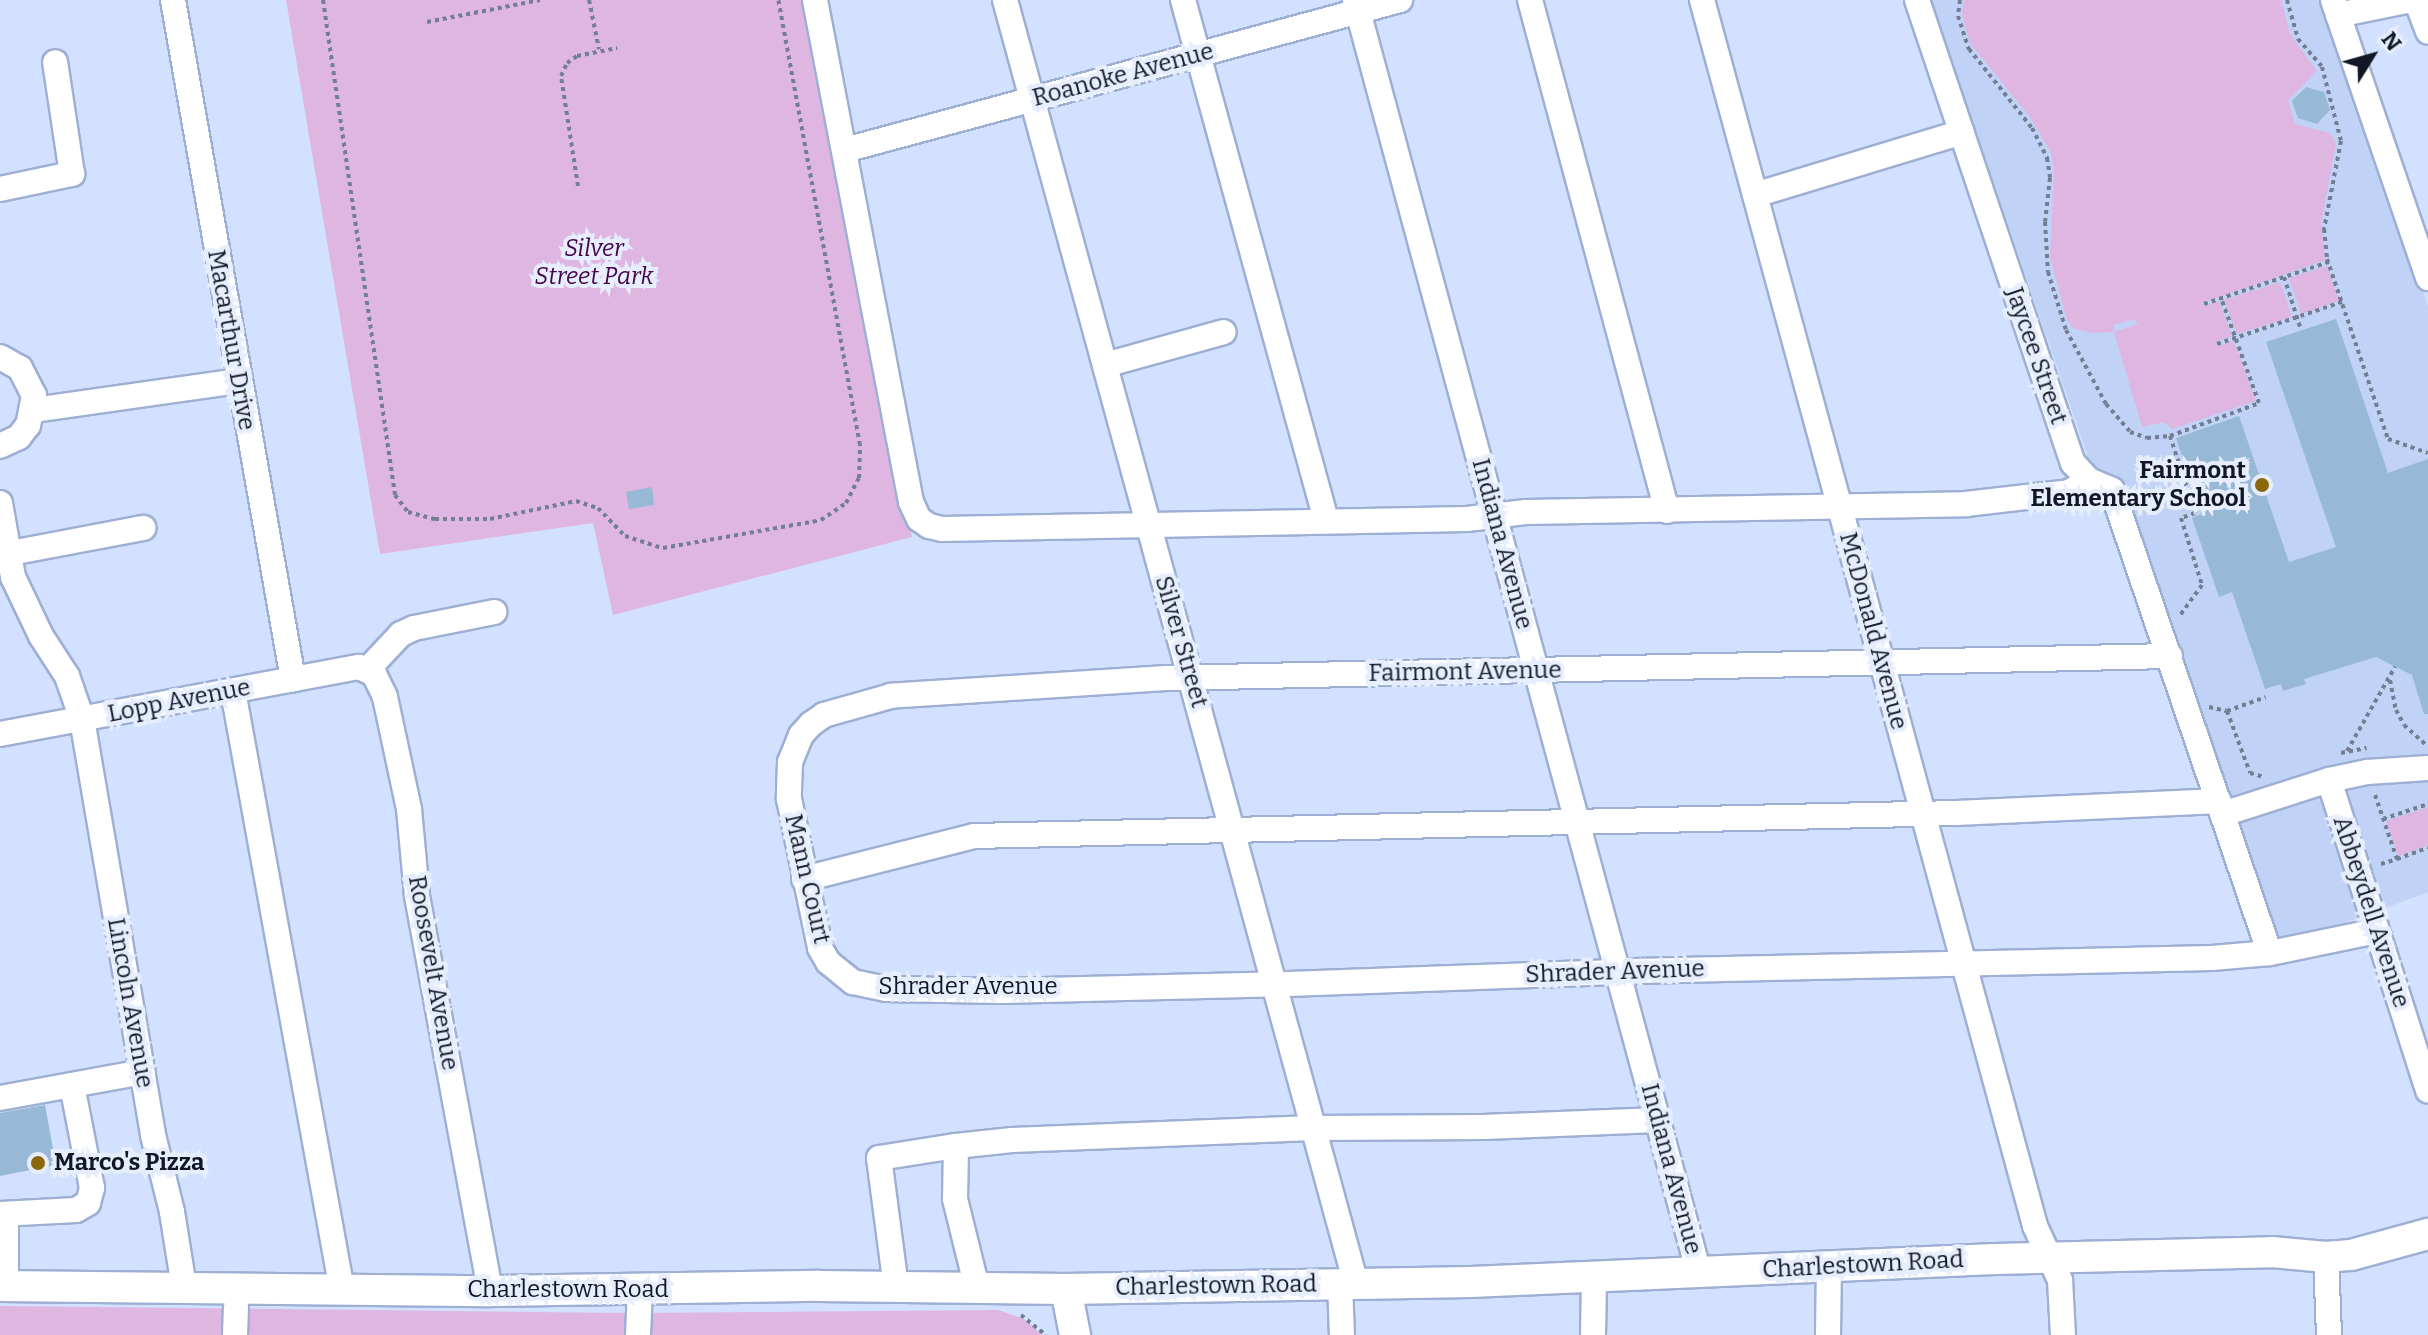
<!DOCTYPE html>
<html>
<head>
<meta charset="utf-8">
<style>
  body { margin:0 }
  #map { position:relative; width:2428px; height:1335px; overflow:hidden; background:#d2e1ff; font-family:Bitter,serif }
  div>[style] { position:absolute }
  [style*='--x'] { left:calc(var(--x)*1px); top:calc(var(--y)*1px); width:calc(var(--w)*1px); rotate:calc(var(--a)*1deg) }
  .built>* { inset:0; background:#c0d2f5 }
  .green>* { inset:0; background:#deb6e1 }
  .building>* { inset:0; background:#97b9d6 }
  .path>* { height:4px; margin-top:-2px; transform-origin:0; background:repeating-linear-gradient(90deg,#737e93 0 4px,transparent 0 8px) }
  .roads { filter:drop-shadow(2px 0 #9eafd4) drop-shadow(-2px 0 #9eafd4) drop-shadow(0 2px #9eafd4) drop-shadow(0 -2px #9eafd4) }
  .minor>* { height:24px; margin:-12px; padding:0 12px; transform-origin:12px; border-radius:12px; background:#fff }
  .major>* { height:30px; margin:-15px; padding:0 15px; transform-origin:15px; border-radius:15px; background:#fff }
  .dots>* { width:22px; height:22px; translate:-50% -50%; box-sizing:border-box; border:4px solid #e6eefd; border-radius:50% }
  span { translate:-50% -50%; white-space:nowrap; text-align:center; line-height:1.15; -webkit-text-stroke:8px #e6eefd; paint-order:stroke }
  .street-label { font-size:24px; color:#111724 }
  .park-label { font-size:24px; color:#46034c; font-style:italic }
  .poi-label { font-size:24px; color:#111724; font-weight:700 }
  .right { translate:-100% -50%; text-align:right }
  .left { translate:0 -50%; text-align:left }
  .north { position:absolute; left:2332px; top:16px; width:80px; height:80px; -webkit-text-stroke:6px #e6eefd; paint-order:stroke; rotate:53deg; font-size:22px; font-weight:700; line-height:32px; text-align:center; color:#111724 }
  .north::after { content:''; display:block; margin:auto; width:28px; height:36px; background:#111724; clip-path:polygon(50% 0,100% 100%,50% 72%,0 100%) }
</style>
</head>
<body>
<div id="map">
  <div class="built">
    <div style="clip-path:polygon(1931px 0,2322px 0,2428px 306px,2428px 892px,2259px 955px)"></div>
  </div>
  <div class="green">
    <div style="clip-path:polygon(286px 0,807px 0,912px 537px,613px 615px,593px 523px,380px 554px)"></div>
    <div style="clip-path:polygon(1964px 0,2281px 0,2290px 34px,2317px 71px,2288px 100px,2295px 124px,2330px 133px,2336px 144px,2321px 224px,2326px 260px,2202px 303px,2204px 306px,2219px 301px,2232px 336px,2216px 342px,2217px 346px,2234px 341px,2256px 401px,2172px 429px,2164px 422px,2142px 427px,2114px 332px,2138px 324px,2134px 319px,2114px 325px,2113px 332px,2093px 333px,2072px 328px,2067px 320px,2050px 257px,2054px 169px,2051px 153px,2030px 117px,1970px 43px,1962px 15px)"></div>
    <div style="clip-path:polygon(2327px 266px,2339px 301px,2301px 314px,2289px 278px)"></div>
    <div style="clip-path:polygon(2280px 282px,2292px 317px,2237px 334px,2224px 300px)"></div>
    <div style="clip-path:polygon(2428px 807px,2428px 845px,2398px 856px,2386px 821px)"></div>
    <div style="clip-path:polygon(0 1306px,629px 1313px,998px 1310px,1024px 1319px,1042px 1335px,0 1335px)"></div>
  </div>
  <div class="building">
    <div style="clip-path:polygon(2306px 87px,2324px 92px,2330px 110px,2317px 124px,2298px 118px,2292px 101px)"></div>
    <div style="clip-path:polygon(2336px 319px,2388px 473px,2428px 459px,2428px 714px,2424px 714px,2412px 675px,2376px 657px,2304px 679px,2306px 684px,2283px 691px,2281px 684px,2265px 689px,2232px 592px,2219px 597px,2192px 518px,2201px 514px,2176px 438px,2239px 416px,2289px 562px,2336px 547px,2266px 342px)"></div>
    <div style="clip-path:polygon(652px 487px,654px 505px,629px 509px,626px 492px)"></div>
    <div style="clip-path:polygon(45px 1105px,56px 1165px,0 1176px,0 1113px)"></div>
  </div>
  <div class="path">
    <div style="--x:323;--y:0;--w:500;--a:81.72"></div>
    <div style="--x:395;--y:495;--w:21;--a:53"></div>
    <div style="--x:408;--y:512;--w:28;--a:15"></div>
    <div style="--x:435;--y:519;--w:55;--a:0"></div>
    <div style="--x:490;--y:519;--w:88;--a:-11.8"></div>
    <div style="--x:576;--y:501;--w:23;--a:18"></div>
    <div style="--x:598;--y:508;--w:39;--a:46"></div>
    <div style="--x:625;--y:536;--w:40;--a:18"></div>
    <div style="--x:663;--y:548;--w:160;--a:-10"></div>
    <div style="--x:821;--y:520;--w:30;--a:-34"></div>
    <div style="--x:846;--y:503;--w:28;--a:-63"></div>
    <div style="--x:859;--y:478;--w:33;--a:-88"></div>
    <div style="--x:860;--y:445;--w:452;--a:-100.4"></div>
    <div style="--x:589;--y:0;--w:50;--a:78.5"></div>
    <div style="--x:1960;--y:0;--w:16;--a:97"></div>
    <div style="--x:1958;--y:16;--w:35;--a:72"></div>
    <div style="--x:1969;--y:49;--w:101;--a:51.4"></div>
    <div style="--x:2032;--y:128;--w:34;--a:63"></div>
    <div style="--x:2047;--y:158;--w:20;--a:81"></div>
    <div style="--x:2050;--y:178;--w:44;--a:96.5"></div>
    <div style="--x:2045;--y:222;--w:50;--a:86.6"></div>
    <div style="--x:2048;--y:272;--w:61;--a:72.8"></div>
    <div style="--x:2066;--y:330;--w:84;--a:61.6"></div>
    <div style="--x:2106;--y:404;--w:37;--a:49"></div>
    <div style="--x:2130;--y:432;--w:18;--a:19"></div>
    <div style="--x:2147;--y:438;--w:23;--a:-5"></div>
    <div style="--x:2170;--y:436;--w:95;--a:-20.3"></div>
    <div style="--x:2259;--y:403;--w:112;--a:-109.9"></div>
    <div style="--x:2287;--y:0;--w:41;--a:74.2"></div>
    <div style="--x:2298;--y:39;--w:37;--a:49"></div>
    <div style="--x:2322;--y:67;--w:76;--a:75.6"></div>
    <div style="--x:2341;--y:141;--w:90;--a:100.9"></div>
    <div style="--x:2324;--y:229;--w:30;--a:84"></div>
    <div style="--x:2327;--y:259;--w:190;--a:71.3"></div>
    <div style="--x:2388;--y:439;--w:42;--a:19.3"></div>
    <div style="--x:427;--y:22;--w:115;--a:-11"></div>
    <div style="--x:578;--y:186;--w:111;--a:-98.8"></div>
    <div style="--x:561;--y:76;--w:14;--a:-65"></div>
    <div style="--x:567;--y:63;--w:12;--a:-35"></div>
    <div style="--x:577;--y:56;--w:41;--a:-11.3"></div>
    <div style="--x:2284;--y:277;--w:56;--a:72.2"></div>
    <div style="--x:2204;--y:304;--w:132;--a:-18.6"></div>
    <div style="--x:2217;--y:344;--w:132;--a:-18.6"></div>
    <div style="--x:2170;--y:436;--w:81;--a:72"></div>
    <div style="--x:2195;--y:513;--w:15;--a:160"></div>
    <div style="--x:2181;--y:518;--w:70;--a:72.6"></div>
    <div style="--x:2202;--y:585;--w:39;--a:126"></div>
    <div style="--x:2390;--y:680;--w:31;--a:79"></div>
    <div style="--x:2396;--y:710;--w:17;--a:62"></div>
    <div style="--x:2404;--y:725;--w:31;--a:42"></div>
    <div style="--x:2209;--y:707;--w:18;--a:13"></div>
    <div style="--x:2227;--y:711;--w:66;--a:69.6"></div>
    <div style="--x:2250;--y:773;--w:15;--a:16"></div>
    <div style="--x:2227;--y:711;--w:41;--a:-19.7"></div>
    <div style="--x:2347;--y:751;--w:97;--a:-60.3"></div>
    <div style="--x:2341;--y:753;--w:26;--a:-11"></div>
    <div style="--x:2375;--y:795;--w:68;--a:71"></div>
    <div style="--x:2397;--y:859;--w:33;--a:-20"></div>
    <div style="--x:2383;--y:819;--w:47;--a:-18.4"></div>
    <div style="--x:2381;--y:864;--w:17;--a:-17"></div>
    <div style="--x:1021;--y:1315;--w:32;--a:39"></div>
  </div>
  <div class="roads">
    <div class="minor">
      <div style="--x:173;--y:0;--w:690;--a:79.98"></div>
      <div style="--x:815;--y:0;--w:511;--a:79.17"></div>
      <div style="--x:911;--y:502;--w:19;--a:65"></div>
      <div style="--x:919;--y:519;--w:12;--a:35"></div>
      <div style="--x:929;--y:526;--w:13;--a:13"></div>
      <div style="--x:942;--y:529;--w:525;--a:-1.09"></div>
      <div style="--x:1467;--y:519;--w:59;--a:-6.8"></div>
      <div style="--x:1526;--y:512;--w:440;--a:-1"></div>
      <div style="--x:1966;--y:504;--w:104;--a:-6.6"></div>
      <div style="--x:2069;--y:492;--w:23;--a:-31"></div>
      <div style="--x:1005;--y:0;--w:1331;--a:74.71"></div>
      <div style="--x:1183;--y:0;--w:539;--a:74.62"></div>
      <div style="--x:1355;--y:0;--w:1319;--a:74.88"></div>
      <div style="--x:1530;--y:0;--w:529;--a:74.99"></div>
      <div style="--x:1702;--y:0;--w:1270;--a:74.8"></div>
      <div style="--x:2035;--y:1226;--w:60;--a:65.2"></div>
      <div style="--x:2060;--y:1280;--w:55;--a:86.9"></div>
      <div style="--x:1917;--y:0;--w:489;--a:71.4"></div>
      <div style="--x:2073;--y:463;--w:23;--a:47"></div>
      <div style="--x:2089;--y:480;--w:25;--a:23"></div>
      <div style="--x:2112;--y:490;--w:489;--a:71.2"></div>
      <div style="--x:2333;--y:0;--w:294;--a:71.1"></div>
      <div style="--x:2416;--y:0;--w:34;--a:69"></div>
      <div style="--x:2338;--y:15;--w:76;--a:-11.5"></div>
      <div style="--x:845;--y:150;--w:575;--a:-15.12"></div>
      <div style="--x:0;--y:189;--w:74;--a:-11.8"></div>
      <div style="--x:72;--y:174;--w:113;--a:-98.6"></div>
      <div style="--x:1755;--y:195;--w:216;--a:-16.9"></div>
      <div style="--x:0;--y:357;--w:23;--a:29"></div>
      <div style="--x:20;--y:368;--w:30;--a:63"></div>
      <div style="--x:34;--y:395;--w:31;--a:101"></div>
      <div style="--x:28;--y:425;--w:15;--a:127"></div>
      <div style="--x:19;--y:437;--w:21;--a:155"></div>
      <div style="--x:1105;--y:365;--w:123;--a:-15.5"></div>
      <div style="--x:34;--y:410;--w:206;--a:-8.1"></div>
      <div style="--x:0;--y:503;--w:75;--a:80"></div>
      <div style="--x:13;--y:577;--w:65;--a:64.6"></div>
      <div style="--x:41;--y:636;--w:48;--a:57"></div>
      <div style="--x:67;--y:676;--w:46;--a:70.8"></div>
      <div style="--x:82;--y:719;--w:422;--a:80.3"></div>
      <div style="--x:153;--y:1135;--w:79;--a:76.1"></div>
      <div style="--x:172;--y:1212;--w:76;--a:80.9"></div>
      <div style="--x:0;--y:555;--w:146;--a:-10.7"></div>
      <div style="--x:2170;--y:656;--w:1004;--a:178.74"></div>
      <div style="--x:1166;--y:678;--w:276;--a:176.3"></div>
      <div style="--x:891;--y:696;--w:70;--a:164.2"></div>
      <div style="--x:824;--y:715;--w:16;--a:145"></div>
      <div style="--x:811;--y:724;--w:15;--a:132"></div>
      <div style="--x:801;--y:735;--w:29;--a:112"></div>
      <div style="--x:790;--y:762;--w:37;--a:92"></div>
      <div style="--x:789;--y:799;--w:152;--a:78.2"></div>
      <div style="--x:820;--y:948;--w:16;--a:60"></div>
      <div style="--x:828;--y:962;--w:32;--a:39"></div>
      <div style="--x:853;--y:982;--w:34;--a:12"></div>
      <div style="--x:886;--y:989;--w:117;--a:1"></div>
      <div style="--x:1003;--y:991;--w:285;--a:-1.4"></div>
      <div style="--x:1288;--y:984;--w:348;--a:-2.1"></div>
      <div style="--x:1636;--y:971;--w:576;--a:-1.29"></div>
      <div style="--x:2212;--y:958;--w:58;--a:-4.9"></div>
      <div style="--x:2270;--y:953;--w:108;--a:-11.7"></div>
      <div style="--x:368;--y:669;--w:48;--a:-46.7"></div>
      <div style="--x:401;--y:634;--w:14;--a:-25"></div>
      <div style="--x:414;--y:628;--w:82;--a:-11.3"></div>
      <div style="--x:233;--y:691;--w:609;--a:79.69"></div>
      <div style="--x:0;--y:734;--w:365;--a:-10.6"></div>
      <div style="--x:359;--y:667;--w:17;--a:25"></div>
      <div style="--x:374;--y:674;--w:25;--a:64"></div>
      <div style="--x:385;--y:697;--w:115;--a:77.9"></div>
      <div style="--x:409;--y:809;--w:87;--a:84.7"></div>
      <div style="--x:417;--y:896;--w:402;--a:79.5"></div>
      <div style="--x:2329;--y:780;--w:326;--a:72.3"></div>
      <div style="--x:2223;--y:814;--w:111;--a:-17.8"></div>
      <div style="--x:2329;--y:780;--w:39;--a:-12"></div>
      <div style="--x:2367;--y:772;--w:61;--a:-3.8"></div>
      <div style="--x:804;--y:879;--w:175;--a:-14.2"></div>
      <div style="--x:974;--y:836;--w:983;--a:-1.34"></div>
      <div style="--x:1957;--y:813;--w:262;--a:-2.6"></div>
      <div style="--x:0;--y:1098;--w:145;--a:-10.3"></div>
      <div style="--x:0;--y:1214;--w:76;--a:-3"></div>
      <div style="--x:76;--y:1210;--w:14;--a:-30"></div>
      <div style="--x:88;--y:1203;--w:16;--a:-75"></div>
      <div style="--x:92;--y:1188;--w:105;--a:-101"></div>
      <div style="--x:6;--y:1214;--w:72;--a:90"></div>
      <div style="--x:2326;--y:1257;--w:78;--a:87.8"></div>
      <div style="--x:1340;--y:1284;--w:51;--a:87.8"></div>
      <div style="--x:896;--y:1287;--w:130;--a:-97.5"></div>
      <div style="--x:879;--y:1158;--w:78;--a:-8.9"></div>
      <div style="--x:977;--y:1288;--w:92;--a:-103.9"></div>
      <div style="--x:955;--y:1199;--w:53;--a:-88.9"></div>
      <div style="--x:956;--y:1146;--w:56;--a:-6.1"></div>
      <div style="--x:1012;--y:1140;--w:301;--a:-2.3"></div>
      <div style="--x:1313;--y:1128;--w:170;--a:-0.3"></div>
      <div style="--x:1483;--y:1127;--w:175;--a:-2.3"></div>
      <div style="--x:235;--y:1335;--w:28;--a:-88"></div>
      <div style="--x:638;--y:1335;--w:45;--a:-87.5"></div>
      <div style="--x:1593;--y:1335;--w:57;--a:-89"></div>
      <div style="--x:1828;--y:1335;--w:68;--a:-89.2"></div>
    </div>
    <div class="major">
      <div style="--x:0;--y:1286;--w:490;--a:0.6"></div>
      <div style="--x:490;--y:1291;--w:329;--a:-0.9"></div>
      <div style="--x:819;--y:1286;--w:247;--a:0.7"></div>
      <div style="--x:1066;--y:1289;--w:405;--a:-1"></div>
      <div style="--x:1471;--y:1282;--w:525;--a:-2.51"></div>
      <div style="--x:1995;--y:1259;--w:277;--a:-1.4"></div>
      <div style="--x:2272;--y:1252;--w:54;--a:5.3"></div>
      <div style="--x:2326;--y:1257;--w:25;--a:-5"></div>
      <div style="--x:2351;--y:1255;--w:80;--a:-15.3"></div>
      <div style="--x:1066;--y:1289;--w:47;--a:78.9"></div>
    </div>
  </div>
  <div class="dots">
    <div style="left:2262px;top:485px;background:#8b6809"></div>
    <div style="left:38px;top:1163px;background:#8b6809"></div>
  </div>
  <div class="street-label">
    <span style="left:1123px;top:75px;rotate:-15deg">Roanoke Avenue</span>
    <span style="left:231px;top:340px;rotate:80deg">Macarthur Drive</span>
    <span style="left:2036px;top:356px;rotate:71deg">Jaycee Street</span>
    <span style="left:1502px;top:544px;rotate:75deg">Indiana Avenue</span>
    <span style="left:1873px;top:631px;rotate:75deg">McDonald Avenue</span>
    <span style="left:1181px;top:642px;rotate:74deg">Silver Street</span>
    <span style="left:1465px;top:672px;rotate:-1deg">Fairmont Avenue</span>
    <span style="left:179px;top:701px;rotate:-11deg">Lopp Avenue</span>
    <span style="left:807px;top:879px;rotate:77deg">Mann Court</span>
    <span style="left:2371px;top:912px;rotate:72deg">Abbeydell Avenue</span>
    <span style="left:1615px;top:972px;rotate:-2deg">Shrader Avenue</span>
    <span style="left:433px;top:973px;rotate:80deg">Roosevelt Avenue</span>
    <span style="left:968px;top:987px">Shrader Avenue</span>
    <span style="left:130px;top:1003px;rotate:80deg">Lincoln Avenue</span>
    <span style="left:1671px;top:1169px;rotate:75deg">Indiana Avenue</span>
    <span style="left:1863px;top:1265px;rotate:-3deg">Charlestown Road</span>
    <span style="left:1216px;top:1286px;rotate:-1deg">Charlestown Road</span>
    <span style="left:568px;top:1290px">Charlestown Road</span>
  </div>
  <div class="park-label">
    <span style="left:594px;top:263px">Silver<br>Street Park</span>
  </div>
  <div class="poi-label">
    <span class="right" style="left:2246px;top:485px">Fairmont<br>Elementary School</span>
    <span class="left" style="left:54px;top:1163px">Marco's Pizza</span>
  </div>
  <div class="north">N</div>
</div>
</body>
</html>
